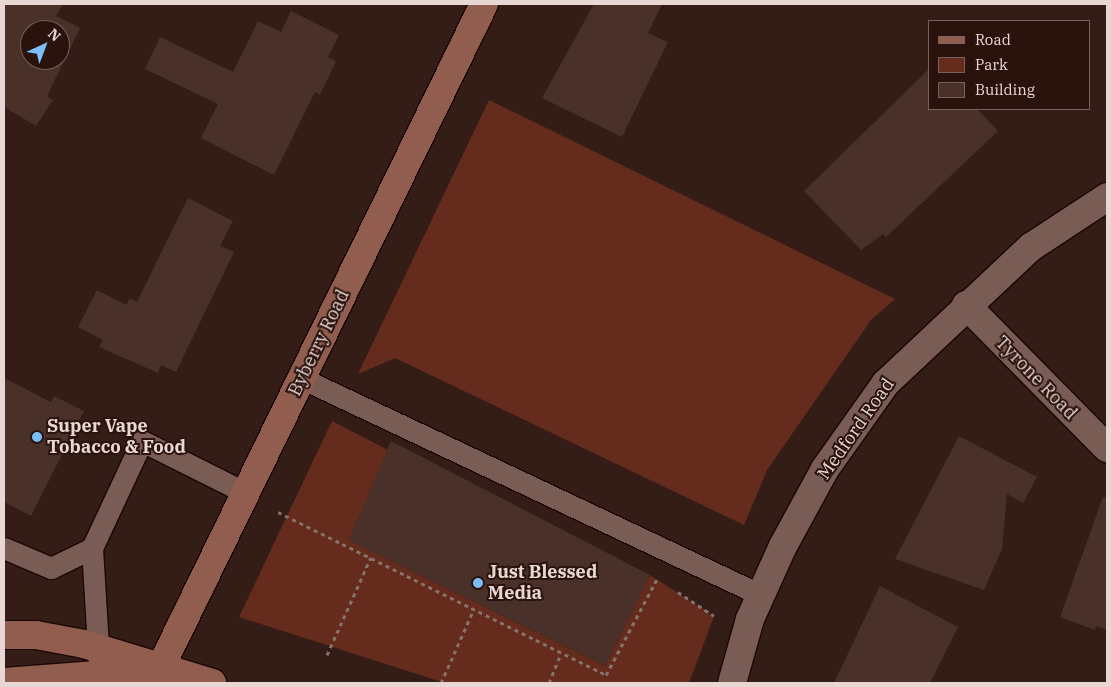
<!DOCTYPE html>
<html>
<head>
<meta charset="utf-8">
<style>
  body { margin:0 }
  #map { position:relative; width:1111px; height:687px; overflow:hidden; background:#341d16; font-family:"IBM Plex Serif",serif }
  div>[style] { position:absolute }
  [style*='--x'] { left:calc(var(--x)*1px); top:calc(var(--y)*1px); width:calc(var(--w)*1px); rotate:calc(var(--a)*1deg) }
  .green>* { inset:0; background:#652c1d }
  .building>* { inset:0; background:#493029 }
  .path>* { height:3px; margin-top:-1.5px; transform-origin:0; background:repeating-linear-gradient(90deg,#87736d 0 4px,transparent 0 8px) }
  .roads { filter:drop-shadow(1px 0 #1b0603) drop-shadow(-1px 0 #1b0603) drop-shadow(0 1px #1b0603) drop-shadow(0 -1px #1b0603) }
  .lane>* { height:21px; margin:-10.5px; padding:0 10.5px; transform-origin:10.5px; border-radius:10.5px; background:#795d55 }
  .street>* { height:28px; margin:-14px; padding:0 14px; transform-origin:14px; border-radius:14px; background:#795d55 }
  .secondary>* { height:28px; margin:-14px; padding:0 14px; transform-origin:14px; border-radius:14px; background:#915d4e }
  .dots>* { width:14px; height:14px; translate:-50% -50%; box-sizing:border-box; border:2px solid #2a130d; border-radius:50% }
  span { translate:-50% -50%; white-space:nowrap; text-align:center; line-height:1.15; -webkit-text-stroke:4px #2a130d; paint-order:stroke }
  .street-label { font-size:18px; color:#e8d7d3 }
  .poi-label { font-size:18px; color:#e8d7d3; font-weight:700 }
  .left { translate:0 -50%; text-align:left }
  .frame { position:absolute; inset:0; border:5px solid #e8d7d3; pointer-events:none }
  .legend { position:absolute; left:928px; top:20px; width:162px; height:90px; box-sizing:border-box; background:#2a130d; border:1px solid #76615c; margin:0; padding:6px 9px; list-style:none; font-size:15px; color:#e8d7d3 }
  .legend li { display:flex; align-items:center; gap:10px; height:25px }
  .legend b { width:25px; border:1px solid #76615c }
  .north { position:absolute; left:20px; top:20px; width:50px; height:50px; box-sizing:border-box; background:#2a130d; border:1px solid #76615c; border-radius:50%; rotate:43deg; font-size:14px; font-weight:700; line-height:20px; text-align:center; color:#e8d7d3 }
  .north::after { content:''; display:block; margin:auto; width:18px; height:22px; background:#7cbef9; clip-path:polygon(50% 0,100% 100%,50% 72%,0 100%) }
</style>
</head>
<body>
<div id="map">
  <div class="green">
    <div style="clip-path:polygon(489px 100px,895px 299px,871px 320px,767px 470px,744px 525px,395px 358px,358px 374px)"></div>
    <div style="clip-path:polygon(332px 421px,388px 450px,349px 540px,605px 666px,650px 575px,714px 616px,689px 683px,445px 683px,239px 617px)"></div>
  </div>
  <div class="building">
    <div style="clip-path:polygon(evenodd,4px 4px,63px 4px,56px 16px,80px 28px,47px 96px,53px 100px,36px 126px,4px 107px,4px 4px,30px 30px,60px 30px,60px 60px,30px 60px,30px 30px)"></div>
    <div style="clip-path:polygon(594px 4px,662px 4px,648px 33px,668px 42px,622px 137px,542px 98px)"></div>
    <div style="clip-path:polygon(291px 11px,339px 35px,328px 57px,336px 61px,320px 95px,315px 92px,274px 175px,201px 138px,218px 104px,145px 69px,160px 37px,233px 72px,258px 21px,281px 32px)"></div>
    <div style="clip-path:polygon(930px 68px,930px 109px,977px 109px,998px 131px,886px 237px,883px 234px,861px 250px,804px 191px)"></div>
    <div style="clip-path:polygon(188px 198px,233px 221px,220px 246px,234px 252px,176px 372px,161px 365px,158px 373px,99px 347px,103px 340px,78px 327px,97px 290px,126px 305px,130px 298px,137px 302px)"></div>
    <div style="clip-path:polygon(4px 378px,51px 402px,54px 396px,84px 411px,31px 516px,4px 502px)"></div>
    <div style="clip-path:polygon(959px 436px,1037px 477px,1023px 503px,1007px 494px,1002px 549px,984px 590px,895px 559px)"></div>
    <div style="clip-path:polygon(391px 441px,650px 575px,605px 666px,349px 540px)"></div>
    <div style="clip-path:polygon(1103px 497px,1107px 498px,1107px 630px,1096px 626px,1095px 630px,1060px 617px)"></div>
    <div style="clip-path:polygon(880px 586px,958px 627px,930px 683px,834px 683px)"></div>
  </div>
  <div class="path">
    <div style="--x:278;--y:512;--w:366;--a:26.4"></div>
    <div style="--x:606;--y:675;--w:109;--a:-62"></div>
    <div style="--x:678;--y:592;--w:43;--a:33.7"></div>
    <div style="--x:327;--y:655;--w:107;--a:-65.8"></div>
    <div style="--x:441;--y:683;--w:81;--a:-66"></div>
    <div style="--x:549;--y:683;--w:32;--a:-68"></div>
  </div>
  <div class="roads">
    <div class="lane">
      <div style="--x:301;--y:378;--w:509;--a:25.26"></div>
      <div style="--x:4;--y:548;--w:51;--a:23.1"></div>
      <div style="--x:51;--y:568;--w:46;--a:-26"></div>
      <div style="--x:92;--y:548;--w:118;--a:-65"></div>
      <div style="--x:142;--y:441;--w:116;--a:26.6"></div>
      <div style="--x:92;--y:548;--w:114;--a:86.5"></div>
    </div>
    <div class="street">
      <div style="--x:966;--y:305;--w:201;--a:45.4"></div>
      <div style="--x:732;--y:683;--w:66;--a:-74.3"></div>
      <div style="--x:750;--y:619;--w:80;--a:-65.7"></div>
      <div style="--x:783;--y:546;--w:88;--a:-61.4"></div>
      <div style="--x:825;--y:469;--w:105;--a:-54.7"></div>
      <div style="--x:886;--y:383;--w:199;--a:-43.2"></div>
      <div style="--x:1031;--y:247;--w:91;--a:-33.3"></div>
    </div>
    <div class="secondary">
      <div style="--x:4;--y:635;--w:32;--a:0"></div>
      <div style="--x:36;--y:635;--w:49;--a:10.6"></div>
      <div style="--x:84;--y:644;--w:134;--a:16.9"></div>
      <div style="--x:4;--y:682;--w:146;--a:-4.3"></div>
      <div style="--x:153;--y:683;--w:755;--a:-64.01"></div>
    </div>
  </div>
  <div class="dots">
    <div style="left:37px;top:437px;background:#7cbef9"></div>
    <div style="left:478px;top:583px;background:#7cbef9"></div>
  </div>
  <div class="street-label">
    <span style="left:319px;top:343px;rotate:-64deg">Byberry Road</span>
    <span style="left:1036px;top:378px;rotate:46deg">Tyrone Road</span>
    <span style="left:856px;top:429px;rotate:-55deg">Medford Road</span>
  </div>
  <div class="poi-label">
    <span class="left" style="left:47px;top:437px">Super Vape<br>Tobacco &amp; Food</span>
    <span class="left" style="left:488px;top:583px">Just Blessed<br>Media</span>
  </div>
  <div class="frame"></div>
  <ul class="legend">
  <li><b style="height:6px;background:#915d4e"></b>Road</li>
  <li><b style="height:14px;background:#652c1d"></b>Park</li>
  <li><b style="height:14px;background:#493029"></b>Building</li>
  </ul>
  <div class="north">N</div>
</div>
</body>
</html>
